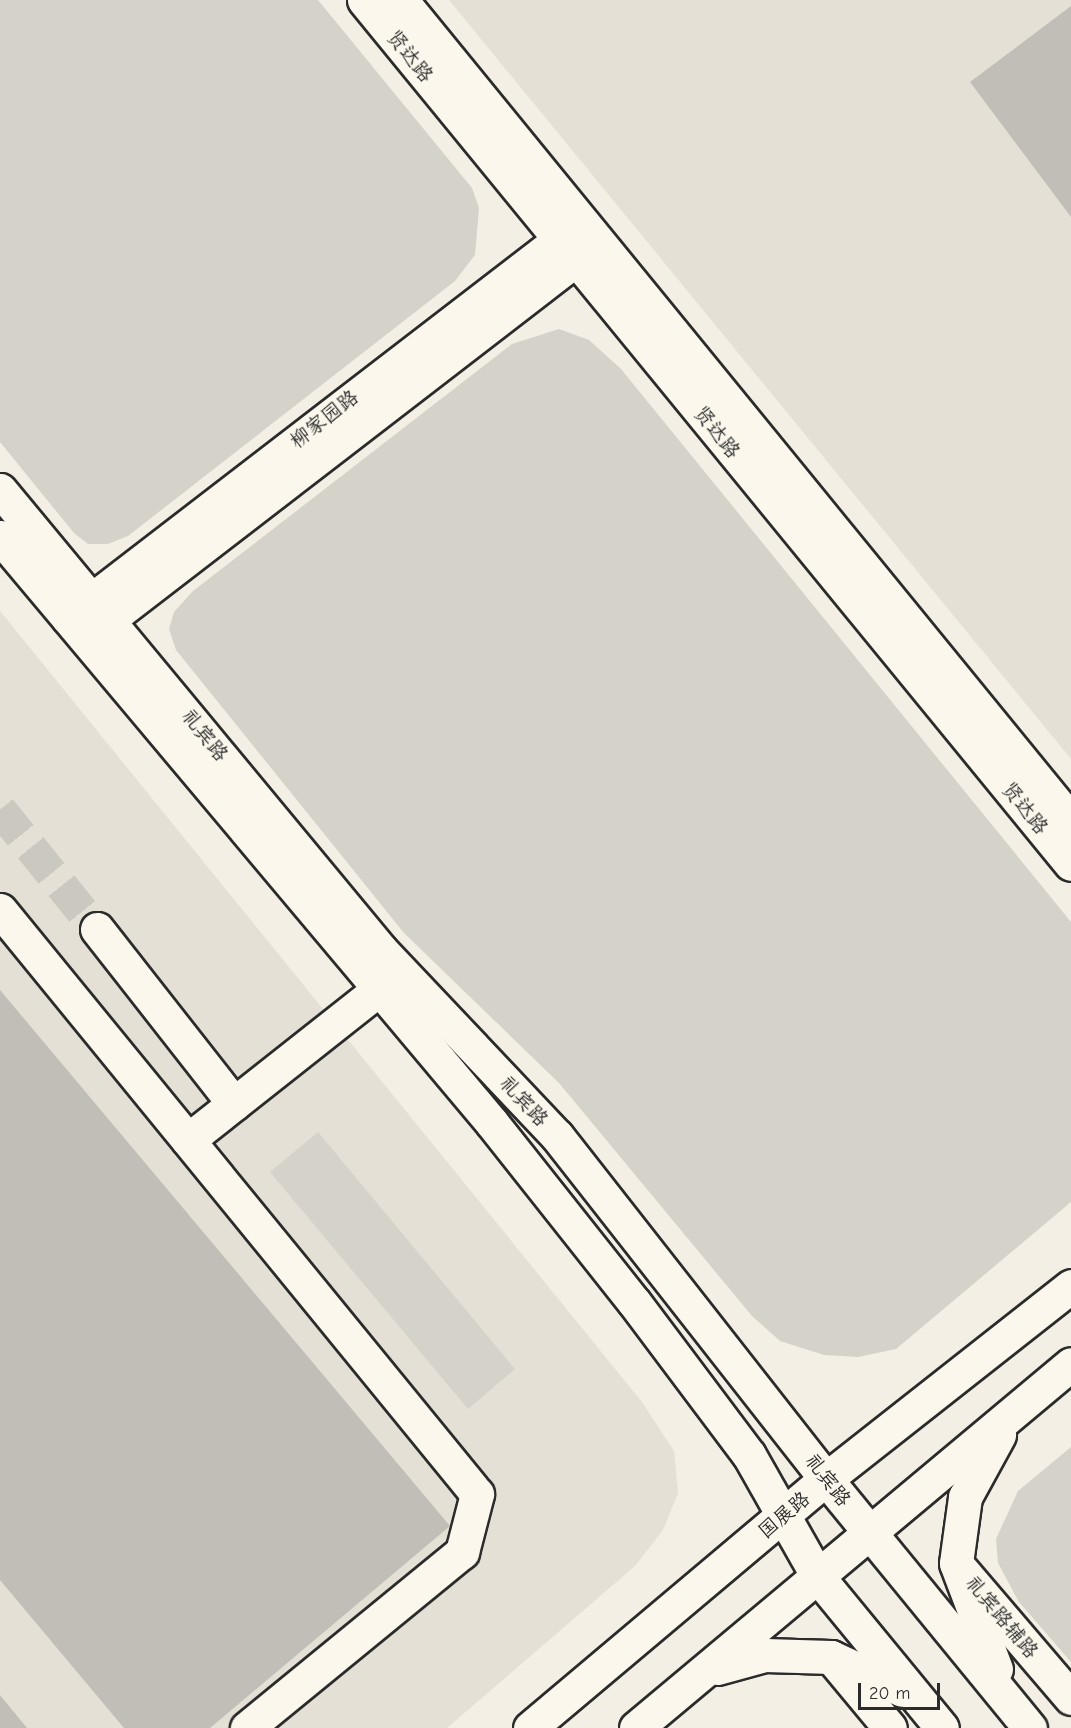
<!DOCTYPE html>
<html>
<head>
<meta charset="utf-8">
<style>
  body { margin:0 }
  #map { position:relative; width:1071px; height:1728px; overflow:hidden; background:#f3efe4; font-family:"Comic Neue","LXGW WenKai TC",sans-serif }
  div>[style] { position:absolute }
  [style*='--x'] { left:calc(var(--x)*1px); top:calc(var(--y)*1px); width:calc(var(--w)*1px); rotate:calc(var(--a)*1deg) }
  .built>* { inset:0; background:#e4e0d6 }
  .green>* { inset:0; background:#d5d2c9 }
  .building>* { inset:0; background:#c0beb6 }
  .minor-tunnel>* { height:33px; margin-top:-16.5px; transform-origin:0; background:repeating-linear-gradient(90deg,#cbc8bf 0 33px,transparent 0 49px) }
  .roads { filter:drop-shadow(2px 0 #2b2b2b) drop-shadow(-2px 0 #2b2b2b) drop-shadow(0 2px #2b2b2b) drop-shadow(0 -2px #2b2b2b) }
  .minor>* { height:33px; margin:-16.5px; padding:0 16.5px; transform-origin:16.5px; border-radius:16.5px; background:#fbf7ec }
  .major>* { height:33px; margin:-16.5px; padding:0 16.5px; transform-origin:16.5px; border-radius:16.5px; background:#fbf7ec }
  span { translate:-50% -50%; white-space:nowrap; text-align:center; line-height:1.15; -webkit-text-stroke:4.5px #fbf7ec; paint-order:stroke }
  .street-label { font-size:20px; color:#2b2b2b }
  .scale { position:absolute; left:858px; top:1683px; width:82px; height:27px; box-sizing:border-box; border:3px solid #2b2b2b; border-top:0; padding-left:8px; font-size:18px; line-height:21px; white-space:nowrap; color:#2b2b2b; -webkit-text-stroke:4px #fbf7ec; paint-order:stroke }
</style>
</head>
<body>
<div id="map">
  <div class="built">
    <div style="clip-path:polygon(449px 0,1071px 0,1071px 759px)"></div>
    <div style="clip-path:polygon(0 611px,642px 1402px,674px 1451px,678px 1493px,663px 1530px,635px 1566px,447px 1728px,0 1728px)"></div>
  </div>
  <div class="green">
    <div style="clip-path:polygon(0 0,318px 0,472px 188px,479px 208px,475px 255px,455px 281px,128px 536px,108px 544px,88px 544px,74px 533px,0 442px)"></div>
    <div style="clip-path:polygon(559px 329px,589px 340px,621px 369px,1071px 922px,1071px 1202px,896px 1349px,858px 1357px,824px 1355px,780px 1341px,752px 1316px,559px 1083px,404px 933px,176px 650px,169px 629px,174px 612px,193px 591px,512px 344px)"></div>
    <div style="clip-path:polygon(318px 1132px,515px 1369px,468px 1409px,270px 1172px)"></div>
    <div style="clip-path:polygon(1071px 1447px,1071px 1662px,1019px 1602px,998px 1563px,996px 1539px,1018px 1491px)"></div>
  </div>
  <div class="building">
    <div style="clip-path:polygon(1071px 6px,1071px 217px,970px 82px)"></div>
    <div style="clip-path:polygon(0 990px,450px 1526px,210px 1728px,124px 1728px,0 1580px)"></div>
    <div style="clip-path:polygon(0 1695px,27px 1728px,0 1728px)"></div>
  </div>
  <div class="minor-tunnel">
    <div style="--x:0;--y:809;--w:154;--a:51.1"></div>
  </div>
  <div class="roads">
    <div class="minor">
      <div style="--x:364;--y:0;--w:1116;--a:50.71"></div>
      <div style="--x:401;--y:0;--w:1060;--a:50.78"></div>
      <div style="--x:68;--y:618;--w:641;--a:-37.58"></div>
      <div style="--x:86;--y:637;--w:639;--a:-37.62"></div>
      <div style="--x:0;--y:910;--w:754;--a:50.76"></div>
      <div style="--x:477;--y:1494;--w:60;--a:104.5"></div>
      <div style="--x:462;--y:1552;--w:278;--a:140.7"></div>
      <div style="--x:97;--y:929;--w:222;--a:51.9"></div>
      <div style="--x:188;--y:1140;--w:241;--a:-38.3"></div>
      <div style="--x:959;--y:1567;--w:172;--a:49.5"></div>
      <div style="--x:831;--y:1657;--w:92;--a:50.3"></div>
    </div>
    <div class="major">
      <div style="--x:0;--y:490;--w:597;--a:50.37"></div>
      <div style="--x:381;--y:950;--w:256;--a:46.6"></div>
      <div style="--x:557;--y:1136;--w:436;--a:51.9"></div>
      <div style="--x:826;--y:1479;--w:322;--a:50.7"></div>
      <div style="--x:0;--y:537;--w:765;--a:49.98"></div>
      <div style="--x:492;--y:1123;--w:228;--a:51.6"></div>
      <div style="--x:634;--y:1302;--w:191;--a:53.1"></div>
      <div style="--x:749;--y:1455;--w:140;--a:60.5"></div>
      <div style="--x:818;--y:1577;--w:195;--a:50.6"></div>
      <div style="--x:717;--y:1668;--w:50;--a:-15.2"></div>
      <div style="--x:765;--y:1655;--w:66;--a:1.7"></div>
      <div style="--x:831;--y:1657;--w:78;--a:24.9"></div>
      <div style="--x:996;--y:1669;--w:113;--a:-110.7"></div>
      <div style="--x:956;--y:1563;--w:67;--a:-82.2"></div>
      <div style="--x:965;--y:1497;--w:71;--a:-61.3"></div>
      <div style="--x:530;--y:1728;--w:387;--a:-40.1"></div>
      <div style="--x:826;--y:1479;--w:312;--a:-38.2"></div>
      <div style="--x:636;--y:1728;--w:567;--a:-39.92"></div>
    </div>
  </div>
  <div class="street-label">
    <span style="left:410px;top:56px;rotate:51deg">贤达路</span>
    <span style="left:324px;top:419px;rotate:-38deg">柳家园路</span>
    <span style="left:717px;top:432px;rotate:51deg">贤达路</span>
    <span style="left:205px;top:735px;rotate:51deg">礼宾路</span>
    <span style="left:1025px;top:808px;rotate:51deg">贤达路</span>
    <span style="left:524px;top:1101px;rotate:47deg">礼宾路</span>
    <span style="left:828px;top:1480px;rotate:52deg">礼宾路</span>
    <span style="left:784px;top:1515px;rotate:-40deg">国展路</span>
    <span style="left:1002px;top:1617px;rotate:50deg">礼宾路辅路</span>
  </div>
  <div class="scale">20 m</div>
</div>
</body>
</html>
